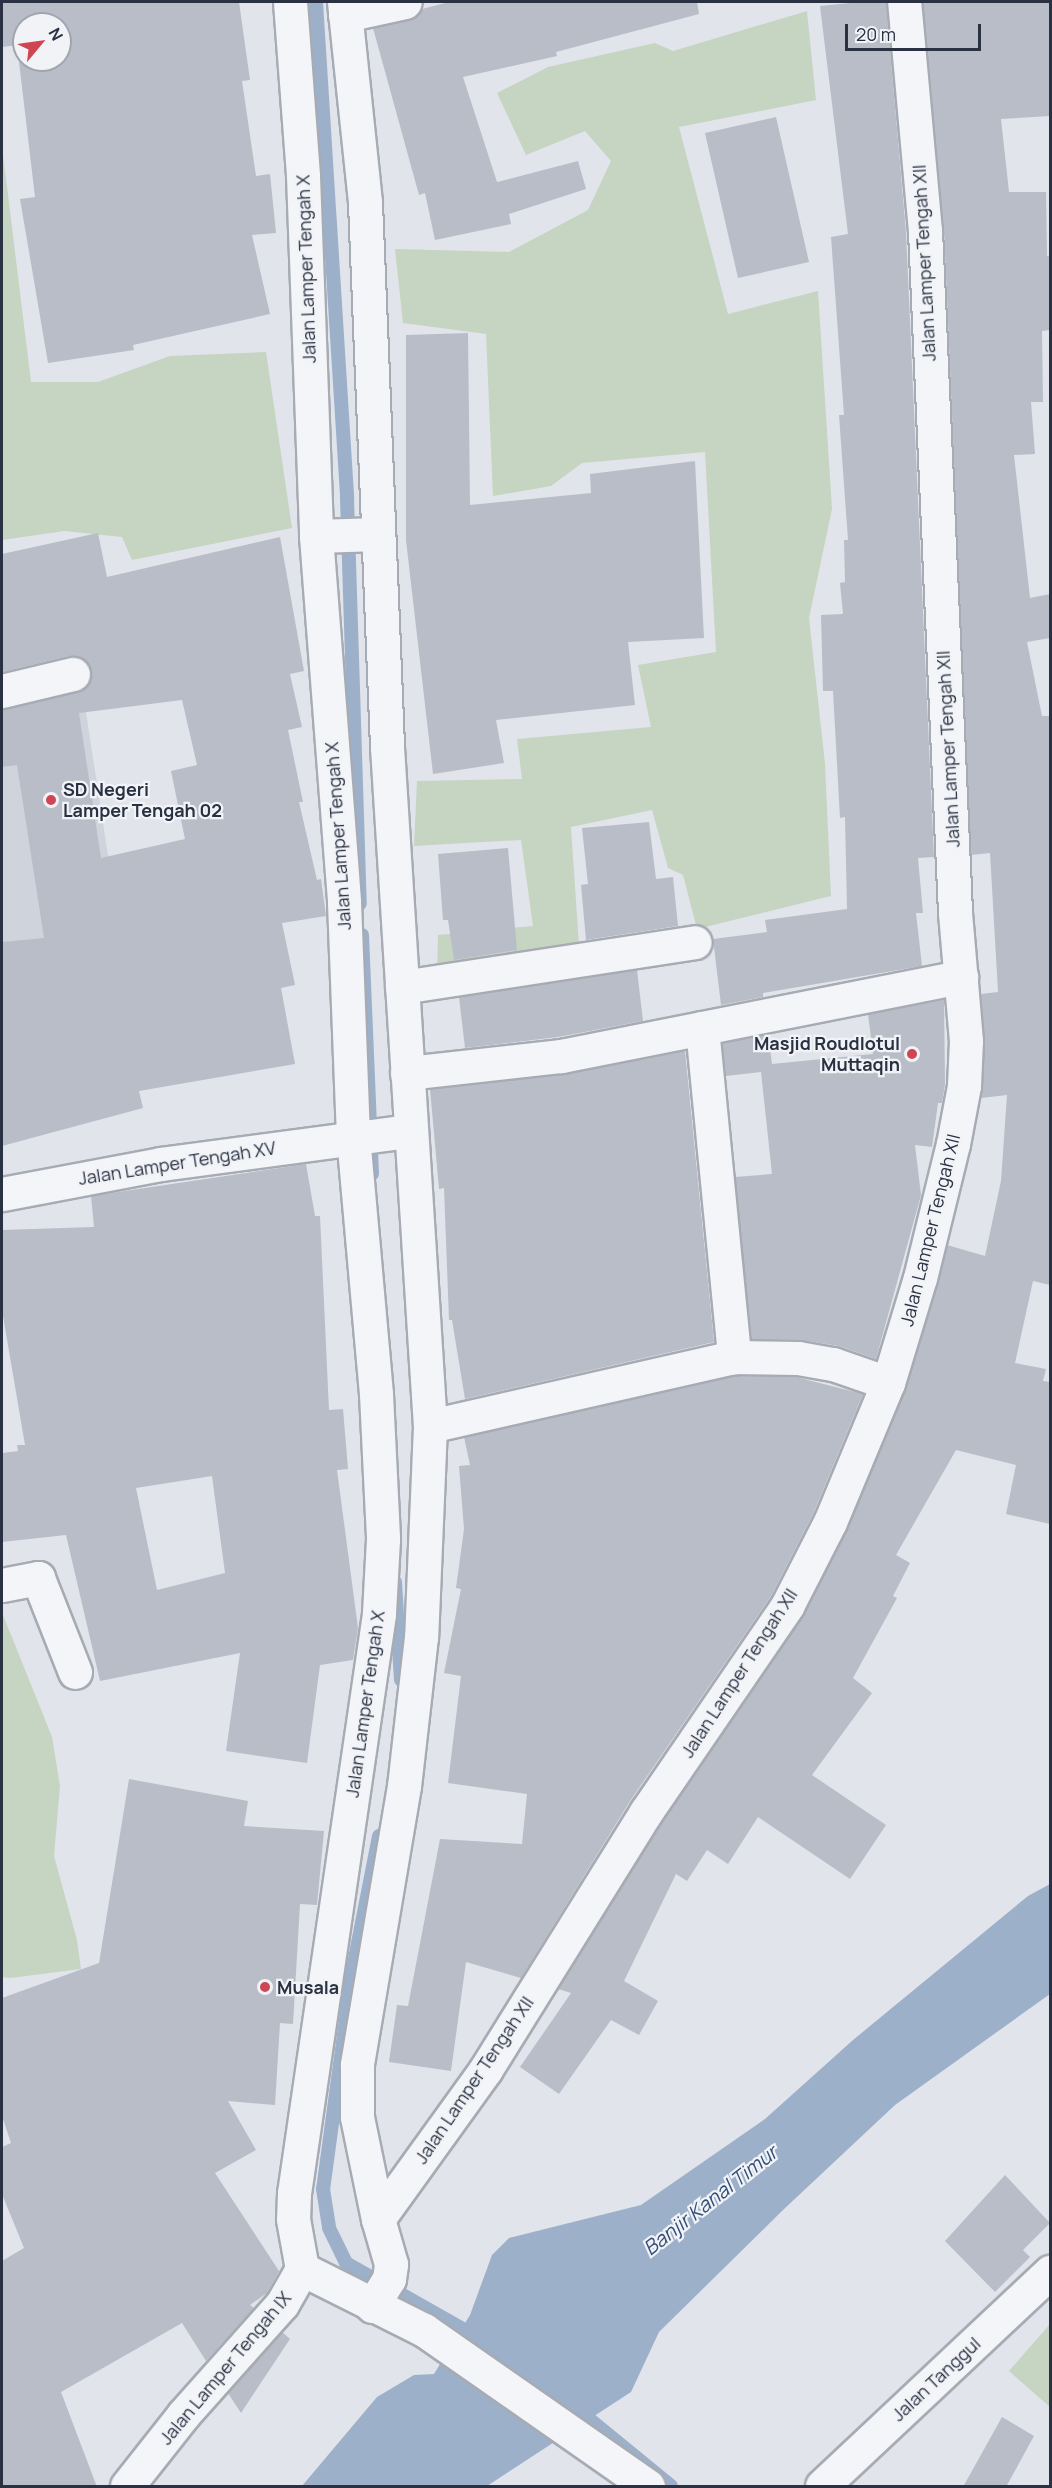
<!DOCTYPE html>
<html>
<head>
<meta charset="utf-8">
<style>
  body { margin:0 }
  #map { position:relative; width:1052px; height:2488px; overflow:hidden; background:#e1e4ea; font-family:Manrope,sans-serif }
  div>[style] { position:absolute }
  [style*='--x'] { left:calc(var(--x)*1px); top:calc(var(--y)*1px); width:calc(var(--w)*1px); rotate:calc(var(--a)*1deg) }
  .built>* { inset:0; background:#cfd3dc }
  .green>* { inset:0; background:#c6d4c2 }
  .water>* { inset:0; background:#9cb0ca }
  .stream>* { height:14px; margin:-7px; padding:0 7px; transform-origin:7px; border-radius:7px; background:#9cb0ca }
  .building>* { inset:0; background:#b8bdc7 }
  .roads { filter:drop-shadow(2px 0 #a6abb4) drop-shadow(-2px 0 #a6abb4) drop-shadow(0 2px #a6abb4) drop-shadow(0 -2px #a6abb4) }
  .minor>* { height:33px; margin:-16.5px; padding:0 16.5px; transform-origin:16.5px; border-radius:16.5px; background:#f4f5f8 }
  .dots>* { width:16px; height:16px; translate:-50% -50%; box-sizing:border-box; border:3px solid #f1f3f7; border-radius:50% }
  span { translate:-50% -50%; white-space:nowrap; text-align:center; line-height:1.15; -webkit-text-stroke:4.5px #f1f3f7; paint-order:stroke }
  .street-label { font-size:18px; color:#293142 }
  .poi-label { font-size:18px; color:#293142; font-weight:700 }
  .left { translate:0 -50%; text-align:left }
  .right { translate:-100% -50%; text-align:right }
  .water-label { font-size:20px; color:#334d77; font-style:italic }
  .frame { position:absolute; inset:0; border:3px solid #293142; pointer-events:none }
  .north { position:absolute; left:12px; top:12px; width:60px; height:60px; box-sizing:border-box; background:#f1f3f7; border:2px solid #a1a5af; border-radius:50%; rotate:61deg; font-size:16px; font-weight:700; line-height:24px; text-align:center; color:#293142 }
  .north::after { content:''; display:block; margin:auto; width:21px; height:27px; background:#d04553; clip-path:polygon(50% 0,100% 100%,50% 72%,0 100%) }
  .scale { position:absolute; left:845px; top:24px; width:136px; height:27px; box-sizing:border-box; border:3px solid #293142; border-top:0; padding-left:8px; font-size:18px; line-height:21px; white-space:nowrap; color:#293142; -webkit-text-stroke:4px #f1f3f7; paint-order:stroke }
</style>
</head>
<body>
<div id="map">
  <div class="built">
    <div style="clip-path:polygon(81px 680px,116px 907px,148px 1010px,2px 1036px,2px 693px)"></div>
  </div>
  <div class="green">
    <div style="clip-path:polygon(807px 11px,816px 100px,679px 127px,728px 314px,818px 291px,832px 509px,809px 618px,825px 764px,831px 896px,697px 929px,683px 875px,668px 868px,652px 810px,571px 827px,580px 961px,437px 975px,438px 935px,533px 926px,521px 840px,414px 846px,417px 781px,522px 779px,517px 739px,651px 727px,638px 665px,716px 652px,705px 452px,582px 463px,551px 486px,493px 496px,486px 334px,403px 323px,395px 249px,509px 252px,588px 210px,611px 161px,585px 131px,526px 155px,497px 93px,548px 67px,655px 43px,673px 51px)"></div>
    <div style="clip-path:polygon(2px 146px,31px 382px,98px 382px,170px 356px,266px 352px,292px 528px,132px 560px,122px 537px,64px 531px,2px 540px)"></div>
    <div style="clip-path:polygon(3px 1615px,52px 1737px,60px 1786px,54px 1856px,77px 1940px,81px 1969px,10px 1978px,2px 1977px)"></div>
    <div style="clip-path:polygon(1050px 2324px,1050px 2407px,1009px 2371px)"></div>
  </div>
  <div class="water">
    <div style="clip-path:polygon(1050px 1884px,1050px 1994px,895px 2105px,783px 2210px,659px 2332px,631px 2392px,487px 2486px,302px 2486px,377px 2397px,414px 2375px,434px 2374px,470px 2315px,492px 2255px,509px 2238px,641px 2205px,765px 2119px,853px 2040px,1028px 1896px)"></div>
  </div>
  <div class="stream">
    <div style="--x:316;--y:2;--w:497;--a:86.4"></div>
    <div style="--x:347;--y:498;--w:406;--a:88.2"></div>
    <div style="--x:362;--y:935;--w:239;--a:87.6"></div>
    <div style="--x:395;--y:1582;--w:98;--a:86.5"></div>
    <div style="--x:379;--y:1836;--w:135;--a:101.1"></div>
    <div style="--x:353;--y:1968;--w:223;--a:97.7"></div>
    <div style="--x:323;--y:2189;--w:39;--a:81"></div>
    <div style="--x:329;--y:2228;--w:39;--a:64"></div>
    <div style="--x:346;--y:2263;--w:150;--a:29.5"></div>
    <div style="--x:578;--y:2410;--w:120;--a:39.3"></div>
  </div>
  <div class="building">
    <div style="clip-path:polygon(evenodd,2px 2px,239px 2px,250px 80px,242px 81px,256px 176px,270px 174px,276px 233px,252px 235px,270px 314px,133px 345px,134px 350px,48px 363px,20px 199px,35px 197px,17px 45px,2px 47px,2px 2px,24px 24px,60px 24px,60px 60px,24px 60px,24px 24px)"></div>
    <div style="clip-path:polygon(449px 2px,697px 2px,699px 14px,556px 52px,557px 56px,463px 77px,497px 182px,578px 161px,586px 189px,509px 214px,511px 224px,435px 240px,425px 193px,419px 195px,373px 28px,410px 20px,422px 9px)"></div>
    <div style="clip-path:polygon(861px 2px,886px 2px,906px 232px,934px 857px,918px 858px,923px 913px,916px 913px,922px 966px,763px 993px,763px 997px,721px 1005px,713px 939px,767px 932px,765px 920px,847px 909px,845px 817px,840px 818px,833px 691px,823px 691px,821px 615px,843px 614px,840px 583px,845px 582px,844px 540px,848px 540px,839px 415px,844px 415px,831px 237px,848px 234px,820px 6px)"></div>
    <div style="clip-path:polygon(923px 2px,1050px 2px,1050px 116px,1001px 119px,1009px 192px,1046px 192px,1047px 256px,1050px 256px,1050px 330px,1042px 331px,1043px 402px,1031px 402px,1035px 454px,1014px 455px,1030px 598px,1050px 594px,1050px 638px,1027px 642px,1042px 716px,1050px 716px,1050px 1285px,1033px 1281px,1015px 1363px,1046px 1369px,1043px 1381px,1050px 1382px,1050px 1524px,1006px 1514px,1016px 1465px,956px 1450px,896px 1555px,910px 1563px,893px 1596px,897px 1598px,853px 1678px,872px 1693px,812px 1775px,886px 1825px,850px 1879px,758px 1817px,728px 1864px,707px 1850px,687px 1881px,676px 1874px,624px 1981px,658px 2001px,639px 2035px,611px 2020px,559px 2094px,520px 2067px,571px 1993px,558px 1989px,662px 1822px,804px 1615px,847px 1529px,905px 1390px,947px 1245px,985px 1256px,1001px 1181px,1007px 1095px,981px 1098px,985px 1042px,981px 994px,998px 992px,990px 853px,971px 855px,944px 230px)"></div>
    <div style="clip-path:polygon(776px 117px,809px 262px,738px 278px,705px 133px)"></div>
    <div style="clip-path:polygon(468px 333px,470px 505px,591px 493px,590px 474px,695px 461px,704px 638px,628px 642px,635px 705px,496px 720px,504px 763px,433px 774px,406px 540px,406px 335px)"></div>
    <div style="clip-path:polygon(evenodd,98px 533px,107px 577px,280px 537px,304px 671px,290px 674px,302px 727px,288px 730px,303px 802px,299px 802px,317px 880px,321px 879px,326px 916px,282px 923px,295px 985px,281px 988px,295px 1064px,139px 1091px,143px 1108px,2px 1146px,2px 942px,44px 938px,17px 765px,2px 767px,2px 709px,78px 692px,91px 680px,91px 670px,86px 661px,69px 656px,2px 672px,2px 554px,98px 533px,182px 700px,197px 765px,171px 771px,185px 839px,101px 858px,79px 713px,182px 700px)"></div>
    <div style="clip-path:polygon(649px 822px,656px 879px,673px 877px,678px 926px,586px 940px,581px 885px,588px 884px,582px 828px)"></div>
    <div style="clip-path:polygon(508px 848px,517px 950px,454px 960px,448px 920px,443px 920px,438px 854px)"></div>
    <div style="clip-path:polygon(637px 970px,643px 1021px,558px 1037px,465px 1048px,459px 997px)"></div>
    <div style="clip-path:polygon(944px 1000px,945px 1084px,942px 1103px,938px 1103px,932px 1147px,915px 1145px,921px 1195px,876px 1359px,839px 1346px,801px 1340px,751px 1339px,735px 1177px,772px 1174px,761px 1072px,726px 1076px,722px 1043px,768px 1034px,772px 1064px,873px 1054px,868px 1014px)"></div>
    <div style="clip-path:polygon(685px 1051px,714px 1342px,465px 1399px,452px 1320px,449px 1320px,444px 1188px,439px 1189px,430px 1089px,563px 1075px)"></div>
    <div style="clip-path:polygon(evenodd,306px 1164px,315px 1216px,320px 1216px,329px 1410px,343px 1409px,348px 1469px,337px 1470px,358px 1628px,353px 1660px,320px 1665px,307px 1763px,226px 1751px,240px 1653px,100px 1681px,66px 1535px,2px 1542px,2px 1453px,18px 1451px,17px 1445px,25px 1445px,3px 1316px,2px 1230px,94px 1227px,91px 1196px,306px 1164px,212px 1476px,225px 1573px,157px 1590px,136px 1488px,212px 1476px)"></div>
    <div style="clip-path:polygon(736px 1376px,796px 1377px,863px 1394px,813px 1514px,771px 1596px,630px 1801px,521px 1978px,466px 1962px,451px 2071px,389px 2062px,397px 2005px,408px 2006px,440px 1839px,522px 1844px,527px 1794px,448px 1783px,461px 1676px,444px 1673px,461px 1589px,456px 1588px,464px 1529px,459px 1466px,470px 1465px,464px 1437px)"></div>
    <div style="clip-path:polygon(129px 1779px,248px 1801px,244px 1826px,324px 1831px,317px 1905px,300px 1904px,293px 2024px,280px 2023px,275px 2105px,228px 2101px,256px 2150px,215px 2173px,279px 2271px,267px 2293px,250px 2305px,254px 2308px,206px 2361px,182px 2323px,61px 2392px,97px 2487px,2px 2487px,2px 2261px,24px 2248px,2px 2194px,2px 2147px,11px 2143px,2px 2116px,2px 1998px,99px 1963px)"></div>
    <div style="clip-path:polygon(1005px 2175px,1050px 2223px,1023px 2250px,1030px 2257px,995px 2292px,945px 2241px)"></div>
    <div style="clip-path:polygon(282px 2332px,290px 2339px,241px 2413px,228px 2393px)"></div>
    <div style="clip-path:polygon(1002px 2417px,1034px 2436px,1006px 2487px,963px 2487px)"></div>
  </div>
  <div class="roads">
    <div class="minor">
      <div style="--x:290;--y:2;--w:174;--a:85.7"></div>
      <div style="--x:303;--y:176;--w:360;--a:87.9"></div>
      <div style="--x:316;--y:536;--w:367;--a:85.6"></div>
      <div style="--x:344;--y:902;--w:234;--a:87.8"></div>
      <div style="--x:353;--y:1136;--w:259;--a:84.9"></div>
      <div style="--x:376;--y:1394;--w:145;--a:87.2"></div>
      <div style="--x:383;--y:1539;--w:75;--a:93.1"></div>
      <div style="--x:379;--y:1614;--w:585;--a:98.35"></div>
      <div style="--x:294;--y:2193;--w:26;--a:92"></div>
      <div style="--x:293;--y:2219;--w:51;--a:79.8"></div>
      <div style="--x:344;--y:2;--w:202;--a:84"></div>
      <div style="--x:365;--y:203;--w:544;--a:87.68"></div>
      <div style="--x:387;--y:747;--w:680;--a:86.38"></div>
      <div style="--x:430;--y:1426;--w:211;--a:92.4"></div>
      <div style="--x:421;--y:1637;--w:150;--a:96.5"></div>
      <div style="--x:404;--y:1786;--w:283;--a:99.6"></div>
      <div style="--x:357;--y:2065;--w:52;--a:90"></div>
      <div style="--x:357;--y:2117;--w:104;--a:78.4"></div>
      <div style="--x:345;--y:15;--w:61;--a:-12.2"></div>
      <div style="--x:316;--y:536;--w:62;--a:-1.8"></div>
      <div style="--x:2;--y:691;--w:73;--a:-13.5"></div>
      <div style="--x:402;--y:987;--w:296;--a:-8.7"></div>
      <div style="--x:702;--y:1028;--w:331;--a:84.4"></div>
      <div style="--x:407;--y:1073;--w:155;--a:-6.3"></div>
      <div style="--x:561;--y:1056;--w:408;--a:-11.2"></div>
      <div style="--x:2;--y:1194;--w:162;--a:-10.7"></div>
      <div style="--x:161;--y:1164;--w:250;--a:-7.6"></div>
      <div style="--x:430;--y:1426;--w:312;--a:-12.8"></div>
      <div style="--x:734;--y:1357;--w:64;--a:0.9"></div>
      <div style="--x:798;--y:1358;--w:36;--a:10"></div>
      <div style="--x:833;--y:1364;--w:58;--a:19.1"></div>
      <div style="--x:2;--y:1585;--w:37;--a:-11"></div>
      <div style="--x:38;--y:1578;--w:101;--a:68.5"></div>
      <div style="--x:302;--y:2269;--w:136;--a:26.6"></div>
      <div style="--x:424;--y:2330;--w:273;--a:34.9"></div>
      <div style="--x:372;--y:2306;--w:32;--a:-58"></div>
      <div style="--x:389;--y:2279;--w:15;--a:-82"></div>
      <div style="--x:391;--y:2264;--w:47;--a:-106.1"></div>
      <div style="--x:378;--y:2219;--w:185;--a:-54.2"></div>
      <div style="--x:486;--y:2069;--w:303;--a:-58.1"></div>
      <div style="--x:646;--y:1812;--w:250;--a:-55.6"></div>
      <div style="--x:787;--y:1606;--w:94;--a:-62.9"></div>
      <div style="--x:830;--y:1522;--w:151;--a:-67.4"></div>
      <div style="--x:888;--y:1383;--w:110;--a:-73.1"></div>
      <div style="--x:920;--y:1278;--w:138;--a:-76.2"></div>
      <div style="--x:953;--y:1144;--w:59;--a:-79.3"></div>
      <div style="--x:964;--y:1086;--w:45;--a:-87.5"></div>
      <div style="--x:966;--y:1041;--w:129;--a:-94.9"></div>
      <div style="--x:955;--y:912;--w:682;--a:-92.52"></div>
      <div style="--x:925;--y:231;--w:230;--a:-95.2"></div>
      <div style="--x:127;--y:2486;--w:90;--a:-51.7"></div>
      <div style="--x:183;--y:2415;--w:149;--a:-48.3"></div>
      <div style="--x:282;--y:2304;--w:40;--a:-60.3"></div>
      <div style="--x:822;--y:2486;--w:313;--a:-43.2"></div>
    </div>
  </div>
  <div class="dots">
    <div style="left:51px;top:800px;background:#d04553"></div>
    <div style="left:912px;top:1054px;background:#d04553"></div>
    <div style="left:265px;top:1987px;background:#d04553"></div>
  </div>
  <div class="street-label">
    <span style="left:924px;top:263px;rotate:-93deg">Jalan Lamper Tengah XII</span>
    <span style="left:306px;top:269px;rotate:-92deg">Jalan Lamper Tengah X</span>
    <span style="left:948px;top:749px;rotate:-93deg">Jalan Lamper Tengah XII</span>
    <span style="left:338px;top:836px;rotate:-94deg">Jalan Lamper Tengah X</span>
    <span style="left:177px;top:1163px;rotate:-9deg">Jalan Lamper Tengah XV</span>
    <span style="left:930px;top:1230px;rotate:-76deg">Jalan Lamper Tengah XII</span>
    <span style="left:739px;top:1673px;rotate:-57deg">Jalan Lamper Tengah XII</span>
    <span style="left:365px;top:1704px;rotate:-82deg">Jalan Lamper Tengah X</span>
    <span style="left:474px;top:2080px;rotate:-56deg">Jalan Lamper Tengah XII</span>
    <span style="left:225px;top:2368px;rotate:-50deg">Jalan Lamper Tengah IX</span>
    <span style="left:936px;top:2379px;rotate:-43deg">Jalan Tanggul</span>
  </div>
  <div class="poi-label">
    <span class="left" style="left:63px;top:800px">SD Negeri<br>Lamper Tengah 02</span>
    <span class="right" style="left:900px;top:1054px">Masjid Roudlotul<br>Muttaqin</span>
    <span class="left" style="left:277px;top:1987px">Musala</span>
  </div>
  <div class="water-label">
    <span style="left:710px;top:2200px;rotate:-38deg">Banjir Kanal Timur</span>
  </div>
  <div class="frame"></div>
  <div class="north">N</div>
  <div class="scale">20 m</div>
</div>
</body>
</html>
